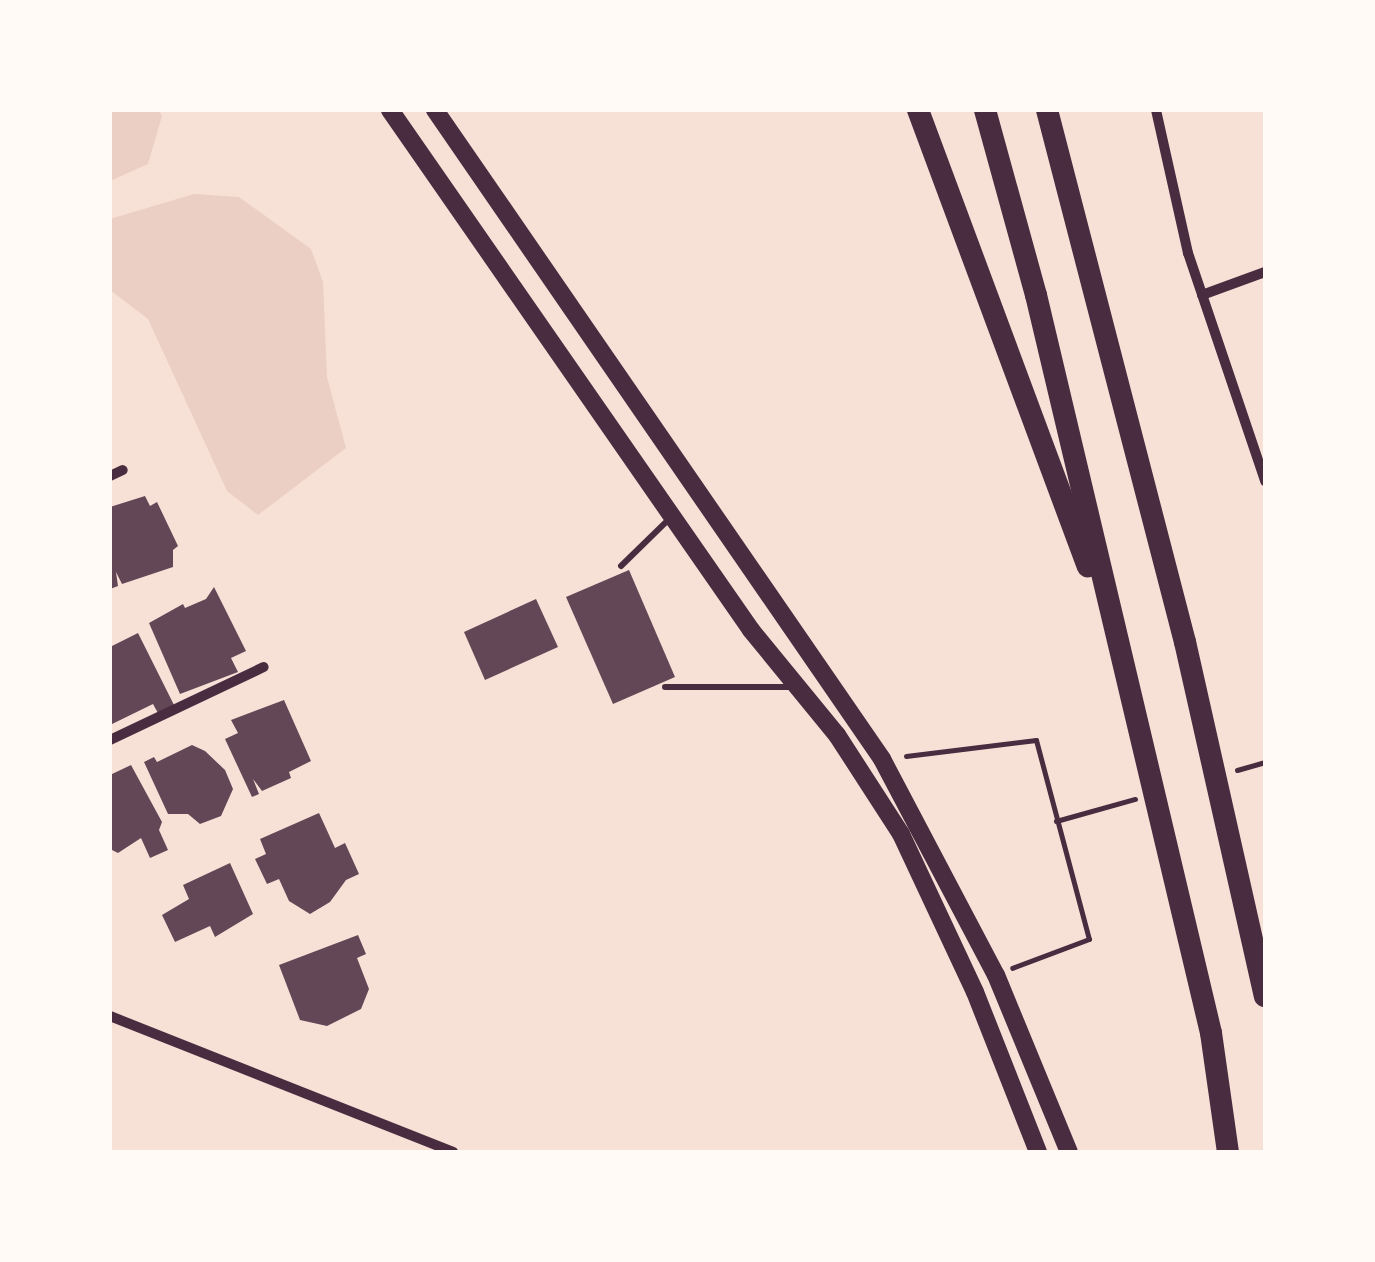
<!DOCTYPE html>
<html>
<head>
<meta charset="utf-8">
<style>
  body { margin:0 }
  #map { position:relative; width:1375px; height:1262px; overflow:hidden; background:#f7e1d7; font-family:"Titillium Web",sans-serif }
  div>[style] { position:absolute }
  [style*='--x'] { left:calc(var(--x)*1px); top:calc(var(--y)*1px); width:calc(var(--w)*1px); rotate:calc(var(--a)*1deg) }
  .green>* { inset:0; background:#ebcfc5 }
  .building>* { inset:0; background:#644757 }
  .path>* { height:5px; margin:-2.5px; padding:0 2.5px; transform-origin:2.5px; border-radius:2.5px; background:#4a2c40 }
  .service>* { height:6px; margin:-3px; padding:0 3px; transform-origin:3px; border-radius:3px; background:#4a2c40 }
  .minor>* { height:10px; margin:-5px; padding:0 5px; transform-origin:5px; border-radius:5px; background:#4a2c40 }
  .secondary>* { height:18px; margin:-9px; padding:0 9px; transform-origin:9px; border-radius:9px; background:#4a2c40 }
  .motorway>* { height:22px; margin:-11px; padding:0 11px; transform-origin:11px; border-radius:11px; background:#4a2c40 }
  span { translate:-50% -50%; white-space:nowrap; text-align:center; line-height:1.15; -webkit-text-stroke:9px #fffaf5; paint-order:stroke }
  .frame { position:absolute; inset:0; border:112px solid #fffaf5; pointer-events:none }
</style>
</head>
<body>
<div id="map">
  <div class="green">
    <div style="clip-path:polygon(110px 110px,159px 110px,162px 116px,148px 164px,110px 181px)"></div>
    <div style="clip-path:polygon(194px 194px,239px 197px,311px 249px,323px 282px,327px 377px,346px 448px,258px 515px,227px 491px,148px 319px,110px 290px,110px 219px)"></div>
  </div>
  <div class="building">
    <div style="clip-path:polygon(145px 496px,150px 506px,157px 502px,178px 546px,173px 550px,173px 567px,122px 584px,116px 572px,118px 586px,110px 589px,110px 507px)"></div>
    <div style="clip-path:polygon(629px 570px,675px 677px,613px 704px,566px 597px)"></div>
    <div style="clip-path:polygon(214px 587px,246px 651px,231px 658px,238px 672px,180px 694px,149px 623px,183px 604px,185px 608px,206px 599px)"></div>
    <div style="clip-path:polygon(536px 599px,558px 647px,485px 680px,464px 632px)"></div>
    <div style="clip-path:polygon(138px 633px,175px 707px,159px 715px,153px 704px,110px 725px,110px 647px)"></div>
    <div style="clip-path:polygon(284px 700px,311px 761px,289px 772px,291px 778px,262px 791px,253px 779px,259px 794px,252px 797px,225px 739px,238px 733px,231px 720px)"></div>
    <div style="clip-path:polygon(192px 745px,205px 751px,225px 770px,233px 789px,221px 816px,200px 824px,188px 814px,168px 814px,144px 762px,154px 757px,157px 762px)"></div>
    <div style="clip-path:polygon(131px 765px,162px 822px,159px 830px,168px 850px,150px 858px,141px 838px,118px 853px,110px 849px,110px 775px)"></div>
    <div style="clip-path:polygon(319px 813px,335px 848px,345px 843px,359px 874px,346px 880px,330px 902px,310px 914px,289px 901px,279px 879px,267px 884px,255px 859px,266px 854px,260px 839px)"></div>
    <div style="clip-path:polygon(230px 863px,253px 914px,215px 937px,210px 926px,175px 942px,162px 915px,189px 899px,183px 885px)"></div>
    <div style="clip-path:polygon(358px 935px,366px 954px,357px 958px,369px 989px,361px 1009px,327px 1026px,300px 1020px,279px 965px)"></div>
  </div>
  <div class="path">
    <div style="--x:906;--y:756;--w:131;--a:-7"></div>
    <div style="--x:1036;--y:740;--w:206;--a:75.1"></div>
    <div style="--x:1089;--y:939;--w:82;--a:159.4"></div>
    <div style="--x:1237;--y:770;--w:29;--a:-16"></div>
    <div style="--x:1056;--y:821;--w:82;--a:-15.6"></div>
  </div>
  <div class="service">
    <div style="--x:621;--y:566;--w:70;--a:-44.4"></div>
    <div style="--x:665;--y:687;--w:128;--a:0"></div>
  </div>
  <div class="minor">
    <div style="--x:1156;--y:110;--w:147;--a:77.4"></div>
    <div style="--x:1188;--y:253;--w:241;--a:71.3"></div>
    <div style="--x:1202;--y:295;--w:67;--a:-20.1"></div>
    <div style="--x:110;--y:476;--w:14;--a:-25"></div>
    <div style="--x:110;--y:740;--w:170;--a:-25.4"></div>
    <div style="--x:110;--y:1016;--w:369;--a:21.6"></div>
  </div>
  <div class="secondary">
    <div style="--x:390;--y:110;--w:633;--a:55.23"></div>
    <div style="--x:751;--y:630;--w:136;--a:50.7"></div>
    <div style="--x:837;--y:735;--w:118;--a:57.1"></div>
    <div style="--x:901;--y:834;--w:174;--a:64.9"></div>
    <div style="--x:975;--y:992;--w:172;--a:68.5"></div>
    <div style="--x:435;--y:110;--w:788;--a:55.44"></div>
    <div style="--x:882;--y:759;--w:244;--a:62.2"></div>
    <div style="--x:996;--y:975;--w:191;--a:67.6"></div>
  </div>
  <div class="motorway">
    <div style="--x:918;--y:110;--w:487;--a:69.6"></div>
    <div style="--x:985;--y:110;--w:192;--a:74.6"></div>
    <div style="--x:1036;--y:295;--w:758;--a:76.66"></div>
    <div style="--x:1211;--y:1033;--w:120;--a:81.9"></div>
    <div style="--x:1047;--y:110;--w:550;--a:75.46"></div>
    <div style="--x:1185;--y:642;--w:363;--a:77.3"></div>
  </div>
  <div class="frame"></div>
</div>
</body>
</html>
